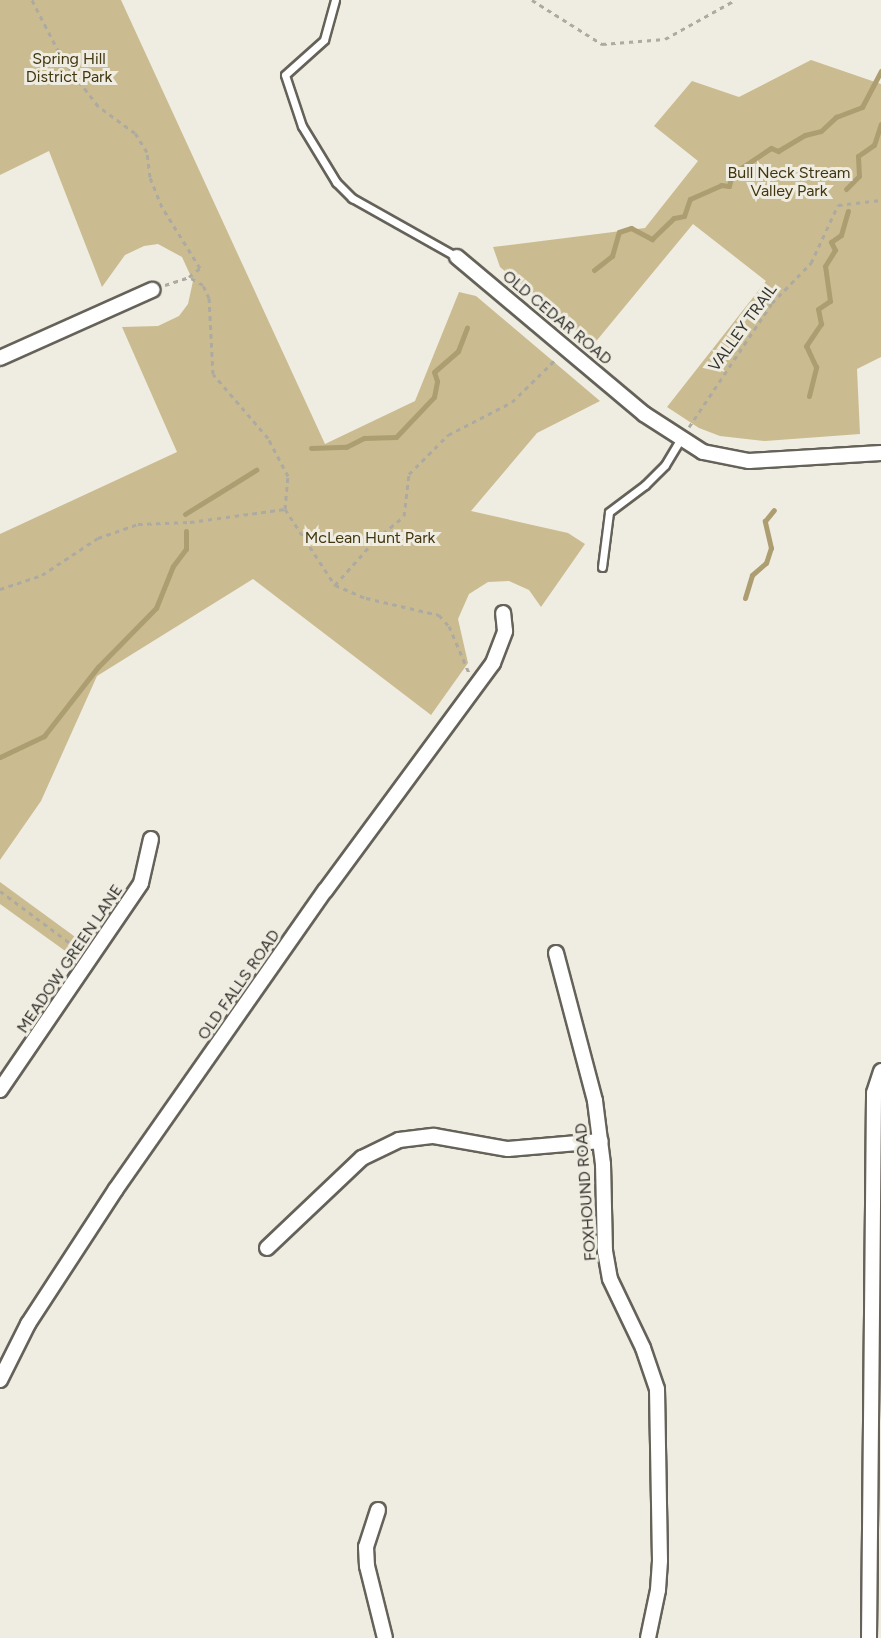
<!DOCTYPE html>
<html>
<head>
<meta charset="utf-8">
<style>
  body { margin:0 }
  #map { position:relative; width:881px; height:1638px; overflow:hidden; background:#efece1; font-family:Figtree,sans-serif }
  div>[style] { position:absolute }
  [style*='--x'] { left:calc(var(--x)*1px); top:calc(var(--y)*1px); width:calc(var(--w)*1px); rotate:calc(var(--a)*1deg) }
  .green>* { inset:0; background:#cabc90 }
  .stream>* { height:5px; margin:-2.5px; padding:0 2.5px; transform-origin:2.5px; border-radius:2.5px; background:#ad9e71 }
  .path>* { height:3px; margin-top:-1.5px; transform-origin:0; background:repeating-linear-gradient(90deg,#acaaa1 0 4.5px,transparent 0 9px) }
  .roads { filter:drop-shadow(2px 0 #656259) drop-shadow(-2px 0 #656259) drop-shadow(0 2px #656259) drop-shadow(0 -2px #656259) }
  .service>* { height:7px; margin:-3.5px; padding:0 3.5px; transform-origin:3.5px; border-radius:3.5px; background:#fff }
  .minor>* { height:14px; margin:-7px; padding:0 7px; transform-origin:7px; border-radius:7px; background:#fff }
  span { translate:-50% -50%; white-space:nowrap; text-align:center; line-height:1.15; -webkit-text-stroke:6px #efece1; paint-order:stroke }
  .park-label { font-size:16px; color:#423610 }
  .street-label { font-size:16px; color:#33322e }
</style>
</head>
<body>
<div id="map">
  <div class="green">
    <div style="clip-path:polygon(0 0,121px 0,325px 444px,415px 401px,459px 292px,476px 296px,600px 401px,537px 433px,471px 511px,568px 533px,585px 544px,541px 607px,529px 590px,509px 581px,488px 582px,469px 594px,458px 619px,468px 663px,431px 715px,253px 579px,97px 676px,41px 801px,0 860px,0 534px,177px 452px,122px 327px,158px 326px,179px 316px,188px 304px,193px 281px,182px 257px,158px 244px,144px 246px,125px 255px,102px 287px,49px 151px,0 175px)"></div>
    <div style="clip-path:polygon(811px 60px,881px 84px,881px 357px,857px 369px,860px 434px,765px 441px,720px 436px,699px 428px,667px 407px,766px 281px,693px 224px,593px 345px,500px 267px,493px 247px,645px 228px,698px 161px,654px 126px,692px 81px,739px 97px)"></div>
    <div style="clip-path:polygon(0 882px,78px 939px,68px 953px,0 904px)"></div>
  </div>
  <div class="stream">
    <div style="--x:846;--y:189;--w:18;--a:-45"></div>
    <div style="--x:859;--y:176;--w:20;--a:-93"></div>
    <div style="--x:858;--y:156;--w:19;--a:-35"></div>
    <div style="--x:874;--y:145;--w:22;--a:-72"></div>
    <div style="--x:594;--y:270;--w:23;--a:-38"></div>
    <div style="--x:612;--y:256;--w:25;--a:-74"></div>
    <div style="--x:619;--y:232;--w:13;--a:-18"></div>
    <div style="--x:631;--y:228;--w:24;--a:28"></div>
    <div style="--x:652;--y:239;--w:30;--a:-44"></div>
    <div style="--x:674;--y:218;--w:10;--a:-11"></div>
    <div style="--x:684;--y:216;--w:18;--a:-71"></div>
    <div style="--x:690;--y:199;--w:34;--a:-24"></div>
    <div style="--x:721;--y:185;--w:8;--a:7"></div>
    <div style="--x:729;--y:186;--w:12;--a:-76"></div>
    <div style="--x:732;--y:174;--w:47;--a:-33.7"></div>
    <div style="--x:771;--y:148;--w:8;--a:23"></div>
    <div style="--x:778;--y:151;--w:31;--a:-31"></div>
    <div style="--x:805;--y:135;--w:16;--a:-14"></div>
    <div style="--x:821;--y:131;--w:21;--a:-43"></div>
    <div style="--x:836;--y:117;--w:28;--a:-21"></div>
    <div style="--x:862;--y:107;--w:41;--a:-62.2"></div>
    <div style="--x:809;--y:396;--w:30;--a:-76"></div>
    <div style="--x:816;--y:367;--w:23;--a:-115"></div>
    <div style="--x:806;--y:346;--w:27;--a:-56"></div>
    <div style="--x:821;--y:324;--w:15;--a:-101"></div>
    <div style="--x:818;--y:309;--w:14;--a:-34"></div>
    <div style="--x:830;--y:301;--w:35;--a:-98"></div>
    <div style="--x:825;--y:266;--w:19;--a:-58"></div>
    <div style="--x:835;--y:250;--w:9;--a:-117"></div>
    <div style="--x:831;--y:242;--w:12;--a:-35"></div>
    <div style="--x:841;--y:235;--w:25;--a:-74"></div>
    <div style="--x:311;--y:448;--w:35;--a:-2"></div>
    <div style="--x:346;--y:447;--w:20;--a:-27"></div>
    <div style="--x:364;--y:438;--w:32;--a:-2"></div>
    <div style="--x:396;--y:437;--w:55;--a:-46.5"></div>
    <div style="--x:434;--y:397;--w:16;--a:-79"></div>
    <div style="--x:437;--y:381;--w:9;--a:-108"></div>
    <div style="--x:434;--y:372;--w:32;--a:-41"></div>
    <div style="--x:458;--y:351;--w:25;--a:-69"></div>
    <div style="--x:185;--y:514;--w:84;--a:-31.8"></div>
    <div style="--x:745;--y:598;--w:24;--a:-73"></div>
    <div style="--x:752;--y:575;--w:18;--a:-41"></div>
    <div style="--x:766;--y:563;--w:16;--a:-72"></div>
    <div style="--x:771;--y:548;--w:28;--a:-103"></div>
    <div style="--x:765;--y:521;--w:14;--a:-51"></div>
    <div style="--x:0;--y:757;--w:49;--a:-25.5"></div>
    <div style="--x:44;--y:736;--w:88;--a:-52"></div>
    <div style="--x:98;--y:667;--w:83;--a:-45.5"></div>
    <div style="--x:156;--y:608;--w:45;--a:-68"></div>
    <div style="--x:173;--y:566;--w:21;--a:-53"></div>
    <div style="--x:186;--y:549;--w:18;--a:-90"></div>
  </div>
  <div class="path">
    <div style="--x:532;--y:0;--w:83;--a:32.2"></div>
    <div style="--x:602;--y:44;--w:63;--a:-4.5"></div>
    <div style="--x:665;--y:39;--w:80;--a:-29.1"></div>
    <div style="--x:165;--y:285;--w:25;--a:-18"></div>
    <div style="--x:689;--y:427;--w:149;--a:-56.2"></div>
    <div style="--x:772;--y:303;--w:56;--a:-45.7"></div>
    <div style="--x:811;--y:263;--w:64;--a:-65"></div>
    <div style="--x:838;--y:205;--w:43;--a:-6.6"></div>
    <div style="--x:285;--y:509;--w:91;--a:56.7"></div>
    <div style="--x:335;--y:585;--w:34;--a:23"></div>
    <div style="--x:366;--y:598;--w:75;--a:13.1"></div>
    <div style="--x:439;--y:615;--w:15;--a:48"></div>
    <div style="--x:449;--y:626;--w:51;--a:66.9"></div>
    <div style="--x:335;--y:585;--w:62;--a:-48.3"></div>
    <div style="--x:376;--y:539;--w:36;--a:-39"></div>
    <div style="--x:404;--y:516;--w:42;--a:-83.2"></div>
    <div style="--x:409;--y:474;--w:55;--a:-45"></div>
    <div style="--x:448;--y:435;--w:72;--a:-27.3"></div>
    <div style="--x:512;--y:402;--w:62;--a:-44.3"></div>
    <div style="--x:0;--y:589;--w:44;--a:-18.4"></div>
    <div style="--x:42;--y:575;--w:67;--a:-33.5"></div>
    <div style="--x:98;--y:538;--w:42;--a:-19.3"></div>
    <div style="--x:138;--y:524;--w:52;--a:-2.2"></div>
    <div style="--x:190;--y:522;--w:96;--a:-7.8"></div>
    <div style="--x:285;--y:509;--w:33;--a:-85"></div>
    <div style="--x:288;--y:476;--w:43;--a:-117.8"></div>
    <div style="--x:268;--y:438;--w:84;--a:-130.7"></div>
    <div style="--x:213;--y:374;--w:76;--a:-93"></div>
    <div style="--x:209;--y:298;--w:14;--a:-115"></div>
    <div style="--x:203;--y:285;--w:16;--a:-150"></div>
    <div style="--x:189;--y:277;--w:14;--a:-39"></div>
    <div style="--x:200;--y:268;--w:72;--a:-121.9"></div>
    <div style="--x:162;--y:207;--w:32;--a:-112"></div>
    <div style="--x:150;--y:177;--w:25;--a:-97"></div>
    <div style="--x:147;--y:152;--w:22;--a:-122"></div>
    <div style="--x:135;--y:133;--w:46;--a:-143.9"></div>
    <div style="--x:98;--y:106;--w:58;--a:-127.3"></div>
    <div style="--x:63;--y:60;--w:68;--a:-117.3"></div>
    <div style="--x:0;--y:891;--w:97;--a:36.6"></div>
  </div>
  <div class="roads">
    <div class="service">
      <div style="--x:335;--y:0;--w:41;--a:105.4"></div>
      <div style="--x:324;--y:40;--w:52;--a:138.1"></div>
      <div style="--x:285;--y:75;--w:54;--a:71.6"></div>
      <div style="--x:302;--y:126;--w:66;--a:58.7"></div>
      <div style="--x:336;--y:182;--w:23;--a:45"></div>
      <div style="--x:352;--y:198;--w:120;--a:29.3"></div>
      <div style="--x:602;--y:567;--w:55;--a:-82.7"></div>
      <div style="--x:609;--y:512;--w:45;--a:-36.9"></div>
      <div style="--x:645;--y:485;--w:28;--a:-45"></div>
      <div style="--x:665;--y:465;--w:29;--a:-59"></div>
    </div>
    <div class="minor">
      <div style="--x:457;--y:257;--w:244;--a:40"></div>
      <div style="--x:644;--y:414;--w:70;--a:32.8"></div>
      <div style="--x:703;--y:452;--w:47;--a:11.1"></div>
      <div style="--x:749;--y:461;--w:132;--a:-3.5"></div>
      <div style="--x:0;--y:358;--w:167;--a:-24.1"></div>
      <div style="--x:556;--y:953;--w:153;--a:75.2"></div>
      <div style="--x:595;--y:1101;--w:64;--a:82.8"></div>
      <div style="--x:603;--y:1164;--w:87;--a:88.7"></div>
      <div style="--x:605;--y:1251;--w:28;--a:80"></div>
      <div style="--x:610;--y:1279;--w:76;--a:64.4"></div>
      <div style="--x:643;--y:1348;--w:43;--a:71.1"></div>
      <div style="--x:657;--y:1389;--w:172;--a:89"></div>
      <div style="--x:660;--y:1561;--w:29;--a:94"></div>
      <div style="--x:658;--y:1590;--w:49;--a:101.8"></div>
      <div style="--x:0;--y:1090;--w:250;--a:-55.7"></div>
      <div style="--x:141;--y:883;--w:45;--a:-77.2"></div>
      <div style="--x:267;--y:1248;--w:131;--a:-43.5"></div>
      <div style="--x:362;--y:1158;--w:41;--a:-25.9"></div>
      <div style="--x:399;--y:1140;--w:35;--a:-7"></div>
      <div style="--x:434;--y:1136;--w:75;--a:10"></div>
      <div style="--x:508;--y:1149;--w:93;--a:-4.9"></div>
      <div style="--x:0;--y:1380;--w:63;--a:-63.4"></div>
      <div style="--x:28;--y:1324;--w:161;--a:-56.9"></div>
      <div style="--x:116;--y:1189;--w:364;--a:-55"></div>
      <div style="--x:325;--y:891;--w:283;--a:-53.6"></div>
      <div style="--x:493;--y:663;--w:34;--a:-69"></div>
      <div style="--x:505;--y:631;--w:18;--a:-96"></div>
      <div style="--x:378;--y:1510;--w:39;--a:108"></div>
      <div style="--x:366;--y:1547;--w:19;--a:87"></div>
      <div style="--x:367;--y:1566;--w:74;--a:76"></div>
      <div style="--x:869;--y:1638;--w:545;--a:-89.47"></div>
      <div style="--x:874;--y:1093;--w:23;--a:-72"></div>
    </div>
  </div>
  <div class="park-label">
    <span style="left:69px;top:68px">Spring Hill<br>District Park</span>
    <span style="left:789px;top:182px">Bull Neck Stream<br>Valley Park</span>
    <span style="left:370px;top:538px">McLean Hunt Park</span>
  </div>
  <div class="street-label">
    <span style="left:557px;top:318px;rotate:40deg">OLD CEDAR ROAD</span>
    <span style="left:743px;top:328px;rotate:-54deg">VALLEY TRAIL</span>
    <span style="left:70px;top:959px;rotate:-56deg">MEADOW GREEN LANE</span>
    <span style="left:239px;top:985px;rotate:-55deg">OLD FALLS ROAD</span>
    <span style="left:586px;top:1192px;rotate:-94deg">FOXHOUND ROAD</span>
  </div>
</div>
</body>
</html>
